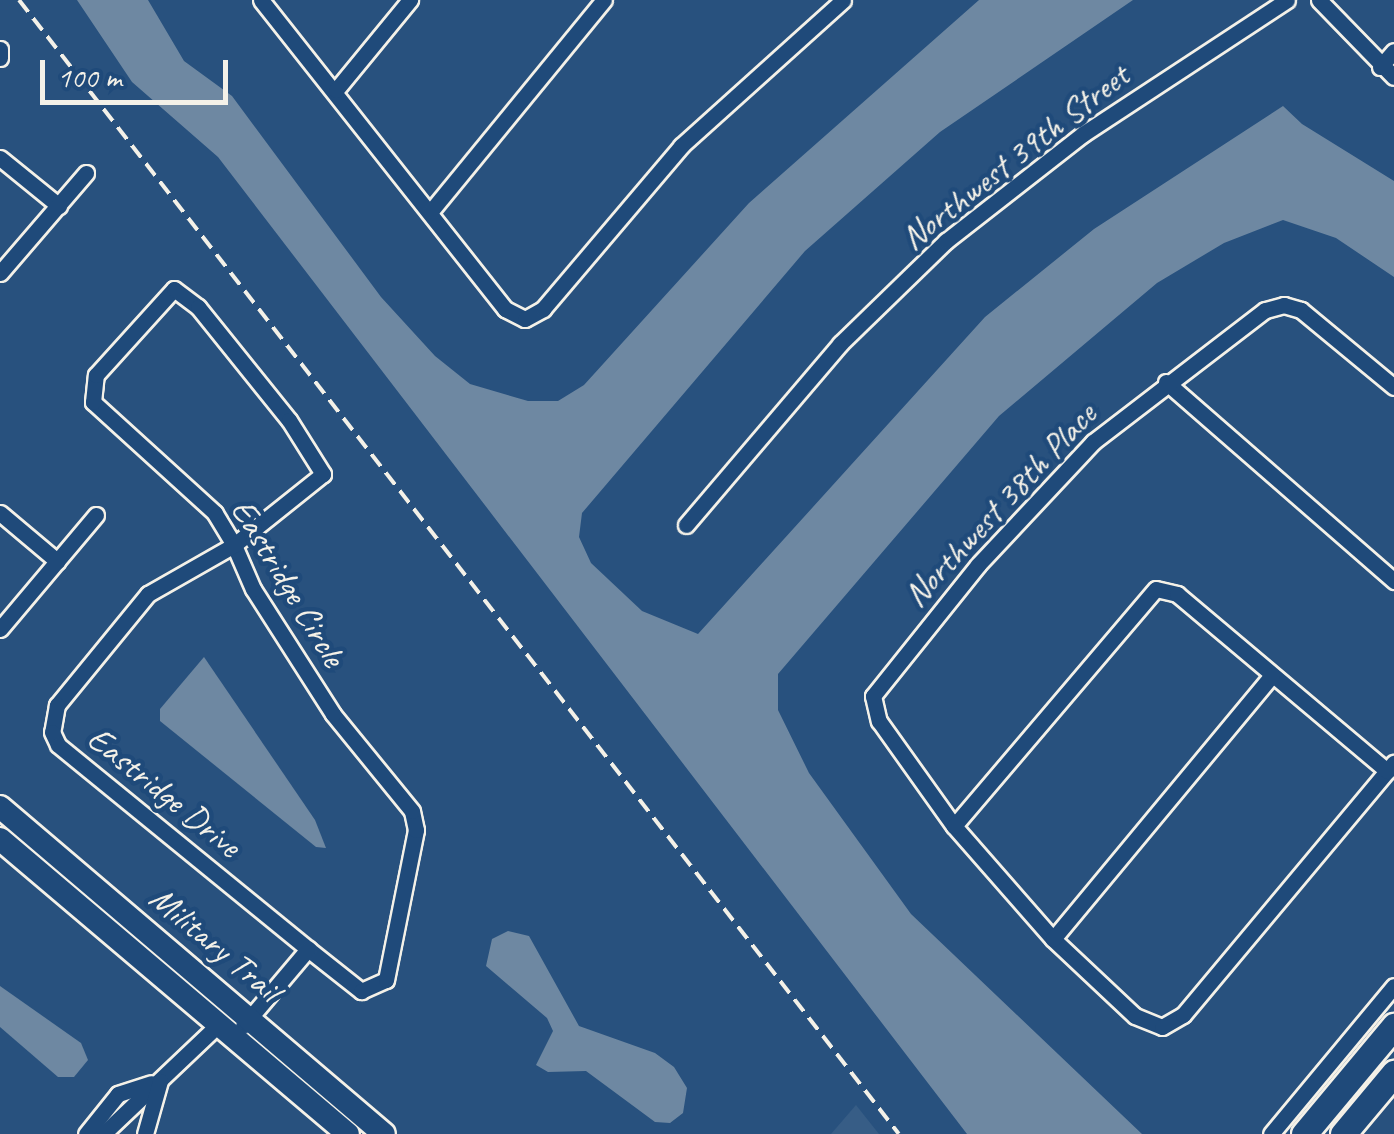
<!DOCTYPE html>
<html>
<head>
<meta charset="utf-8">
<style>
  body { margin:0 }
  #map { position:relative; width:1394px; height:1134px; overflow:hidden; background:#28517e; font-family:Caveat,sans-serif }
  div>[style] { position:absolute }
  [style*='--x'] { left:calc(var(--x)*1px); top:calc(var(--y)*1px); width:calc(var(--w)*1px); rotate:calc(var(--a)*1deg) }
  .built>* { inset:0; background:#375d86 }
  .water>* { inset:0; background:#6e88a2 }
  .roads { filter:drop-shadow(2px 0 #f4f1e8) drop-shadow(-2px 0 #f4f1e8) drop-shadow(0 2px #f4f1e8) drop-shadow(0 -2px #f4f1e8) }
  .street>* { height:15px; margin:-7.5px; padding:0 7.5px; transform-origin:7.5px; border-radius:7.5px; background:#1f4a7a }
  .secondary>* { height:22px; margin:-11px; padding:0 11px; transform-origin:11px; border-radius:11px; background:#1f4a7a }
  .primary>* { height:25px; margin:-12.5px; padding:0 12.5px; transform-origin:12.5px; border-radius:12.5px; background:#1f4a7a }
  .rail>* { height:4px; margin-top:-2px; transform-origin:0; background:repeating-linear-gradient(90deg,#f4f1e8 0 15px,transparent 0 23px) }
  span { translate:-50% -50%; white-space:nowrap; text-align:center; line-height:1.15; -webkit-text-stroke:9px #1f4a7a; paint-order:stroke }
  .street-label { font-size:35px; color:#f4f1e8 }
  .scale { position:absolute; left:40px; top:60px; width:188px; height:45px; box-sizing:border-box; border:5px solid #f4f1e8; border-top:0; padding-left:12px; font-size:30px; line-height:35px; white-space:nowrap; color:#f4f1e8; -webkit-text-stroke:8px #1f4a7a; paint-order:stroke }
</style>
</head>
<body>
<div id="map">
  <div class="built">
    <div style="clip-path:polygon(856px 1105px,879px 1134px,831px 1134px)"></div>
  </div>
  <div class="water">
    <div style="clip-path:polygon(77px 0,148px 0,184px 61px,232px 96px,381px 297px,435px 356px,470px 384px,528px 401px,558px 401px,584px 385px,749px 203px,979px 0,1133px 0,940px 132px,805px 251px,582px 513px,579px 537px,591px 563px,642px 611px,698px 634px,985px 317px,1094px 229px,1283px 106px,1302px 124px,1394px 181px,1394px 277px,1336px 238px,1283px 220px,1224px 243px,1157px 283px,999px 416px,778px 674px,778px 710px,809px 773px,911px 914px,1142px 1134px,967px 1134px,218px 157px,132px 82px)"></div>
    <div style="clip-path:polygon(204px 657px,315px 820px,326px 848px,316px 847px,160px 721px,160px 709px)"></div>
    <div style="clip-path:polygon(508px 931px,529px 936px,579px 1026px,655px 1053px,674px 1067px,687px 1088px,683px 1113px,670px 1123px,655px 1122px,586px 1071px,548px 1072px,536px 1065px,553px 1031px,547px 1018px,486px 966px,492px 939px)"></div>
    <div style="clip-path:polygon(0 986px,81px 1043px,88px 1060px,74px 1077px,58px 1077px,0 1027px)"></div>
  </div>
  <div class="roads">
    <div class="street">
      <div style="--x:261;--y:0;--w:394;--a:51.7"></div>
      <div style="--x:505;--y:309;--w:22;--a:27"></div>
      <div style="--x:525;--y:319;--w:21;--a:-29"></div>
      <div style="--x:543;--y:309;--w:214;--a:-49.7"></div>
      <div style="--x:681;--y:146;--w:218;--a:-42"></div>
      <div style="--x:1319;--y:0;--w:107;--a:45.8"></div>
      <div style="--x:0;--y:49;--w:9;--a:90"></div>
      <div style="--x:1380;--y:67;--w:21;--a:-49"></div>
      <div style="--x:336;--y:90;--w:117;--a:-50.6"></div>
      <div style="--x:0;--y:158;--w:76;--a:39.1"></div>
      <div style="--x:431;--y:211;--w:273;--a:-50.7"></div>
      <div style="--x:0;--y:273;--w:132;--a:-49.3"></div>
      <div style="--x:1166;--y:382;--w:303;--a:41.1"></div>
      <div style="--x:1394;--y:387;--w:121;--a:-140.4"></div>
      <div style="--x:1301;--y:310;--w:18;--a:-164"></div>
      <div style="--x:1284;--y:305;--w:20;--a:165"></div>
      <div style="--x:1265;--y:310;--w:217;--a:142.5"></div>
      <div style="--x:1093;--y:442;--w:168;--a:133.1"></div>
      <div style="--x:978;--y:565;--w:168;--a:128.7"></div>
      <div style="--x:873;--y:696;--w:26;--a:77"></div>
      <div style="--x:879;--y:721;--w:129;--a:54.5"></div>
      <div style="--x:954;--y:826;--w:150;--a:48.8"></div>
      <div style="--x:1053;--y:939;--w:112;--a:43.2"></div>
      <div style="--x:1135;--y:1016;--w:29;--a:22"></div>
      <div style="--x:1162;--y:1027;--w:24;--a:-30"></div>
      <div style="--x:1183;--y:1015;--w:329;--a:-50.1"></div>
      <div style="--x:0;--y:513;--w:75;--a:40.1"></div>
      <div style="--x:686;--y:525;--w:238;--a:-49.6"></div>
      <div style="--x:840;--y:344;--w:148;--a:-44.2"></div>
      <div style="--x:946;--y:241;--w:174;--a:-38"></div>
      <div style="--x:1083;--y:134;--w:244;--a:-33.3"></div>
      <div style="--x:0;--y:629;--w:149;--a:-49.9"></div>
      <div style="--x:954;--y:826;--w:311;--a:-49.6"></div>
      <div style="--x:1156;--y:589;--w:22;--a:13"></div>
      <div style="--x:1177;--y:594;--w:275;--a:40.1"></div>
      <div style="--x:1053;--y:939;--w:343;--a:-50.3"></div>
      <div style="--x:308;--y:949;--w:68;--a:38.4"></div>
      <div style="--x:361;--y:991;--w:27;--a:-24"></div>
      <div style="--x:386;--y:980;--w:153;--a:-78.7"></div>
      <div style="--x:416;--y:830;--w:19;--a:-102"></div>
      <div style="--x:412;--y:811;--w:125;--a:-129.2"></div>
      <div style="--x:333;--y:714;--w:148;--a:-122.6"></div>
      <div style="--x:253;--y:589;--w:48;--a:-113.4"></div>
      <div style="--x:234;--y:545;--w:37;--a:-121"></div>
      <div style="--x:215;--y:513;--w:165;--a:-137.7"></div>
      <div style="--x:93;--y:402;--w:27;--a:-84"></div>
      <div style="--x:96;--y:375;--w:116;--a:-47.8"></div>
      <div style="--x:174;--y:289;--w:30;--a:37"></div>
      <div style="--x:198;--y:307;--w:145;--a:51.2"></div>
      <div style="--x:289;--y:420;--w:64;--a:57.8"></div>
      <div style="--x:323;--y:474;--w:114;--a:141.4"></div>
      <div style="--x:234;--y:545;--w:99;--a:150.3"></div>
      <div style="--x:148;--y:594;--w:144;--a:129.3"></div>
      <div style="--x:57;--y:705;--w:27;--a:100"></div>
      <div style="--x:52;--y:732;--w:14;--a:65"></div>
      <div style="--x:58;--y:745;--w:323;--a:39.2"></div>
      <div style="--x:243;--y:1026;--w:101;--a:-49.8"></div>
      <div style="--x:86;--y:1134;--w:51;--a:-51.3"></div>
      <div style="--x:118;--y:1094;--w:35;--a:-18"></div>
      <div style="--x:103;--y:1134;--w:158;--a:-43.5"></div>
      <div style="--x:145;--y:1134;--w:55;--a:-74.2"></div>
      <div style="--x:1271;--y:1134;--w:192;--a:-50.3"></div>
    </div>
    <div class="secondary">
      <div style="--x:0;--y:807;--w:504;--a:40.42"></div>
      <div style="--x:0;--y:839;--w:456;--a:40.3"></div>
    </div>
    <div class="primary">
      <div style="--x:1304;--y:1134;--w:141;--a:-50.2"></div>
      <div style="--x:1343;--y:1134;--w:80;--a:-50.1"></div>
    </div>
  </div>
  <div class="rail">
    <div style="--x:19;--y:0;--w:1435;--a:52.19"></div>
  </div>
  <div class="street-label">
    <span style="left:1015px;top:157px;rotate:-38deg">Northwest 39th Street</span>
    <span style="left:1000px;top:505px;rotate:-47deg">Northwest 38th Place</span>
    <span style="left:288px;top:583px;rotate:59deg">Eastridge Circle</span>
    <span style="left:164px;top:792px;rotate:39deg">Eastridge Drive</span>
    <span style="left:215px;top:944px;rotate:40deg">Military Trail</span>
  </div>
  <div class="scale">100 m</div>
</div>
</body>
</html>
